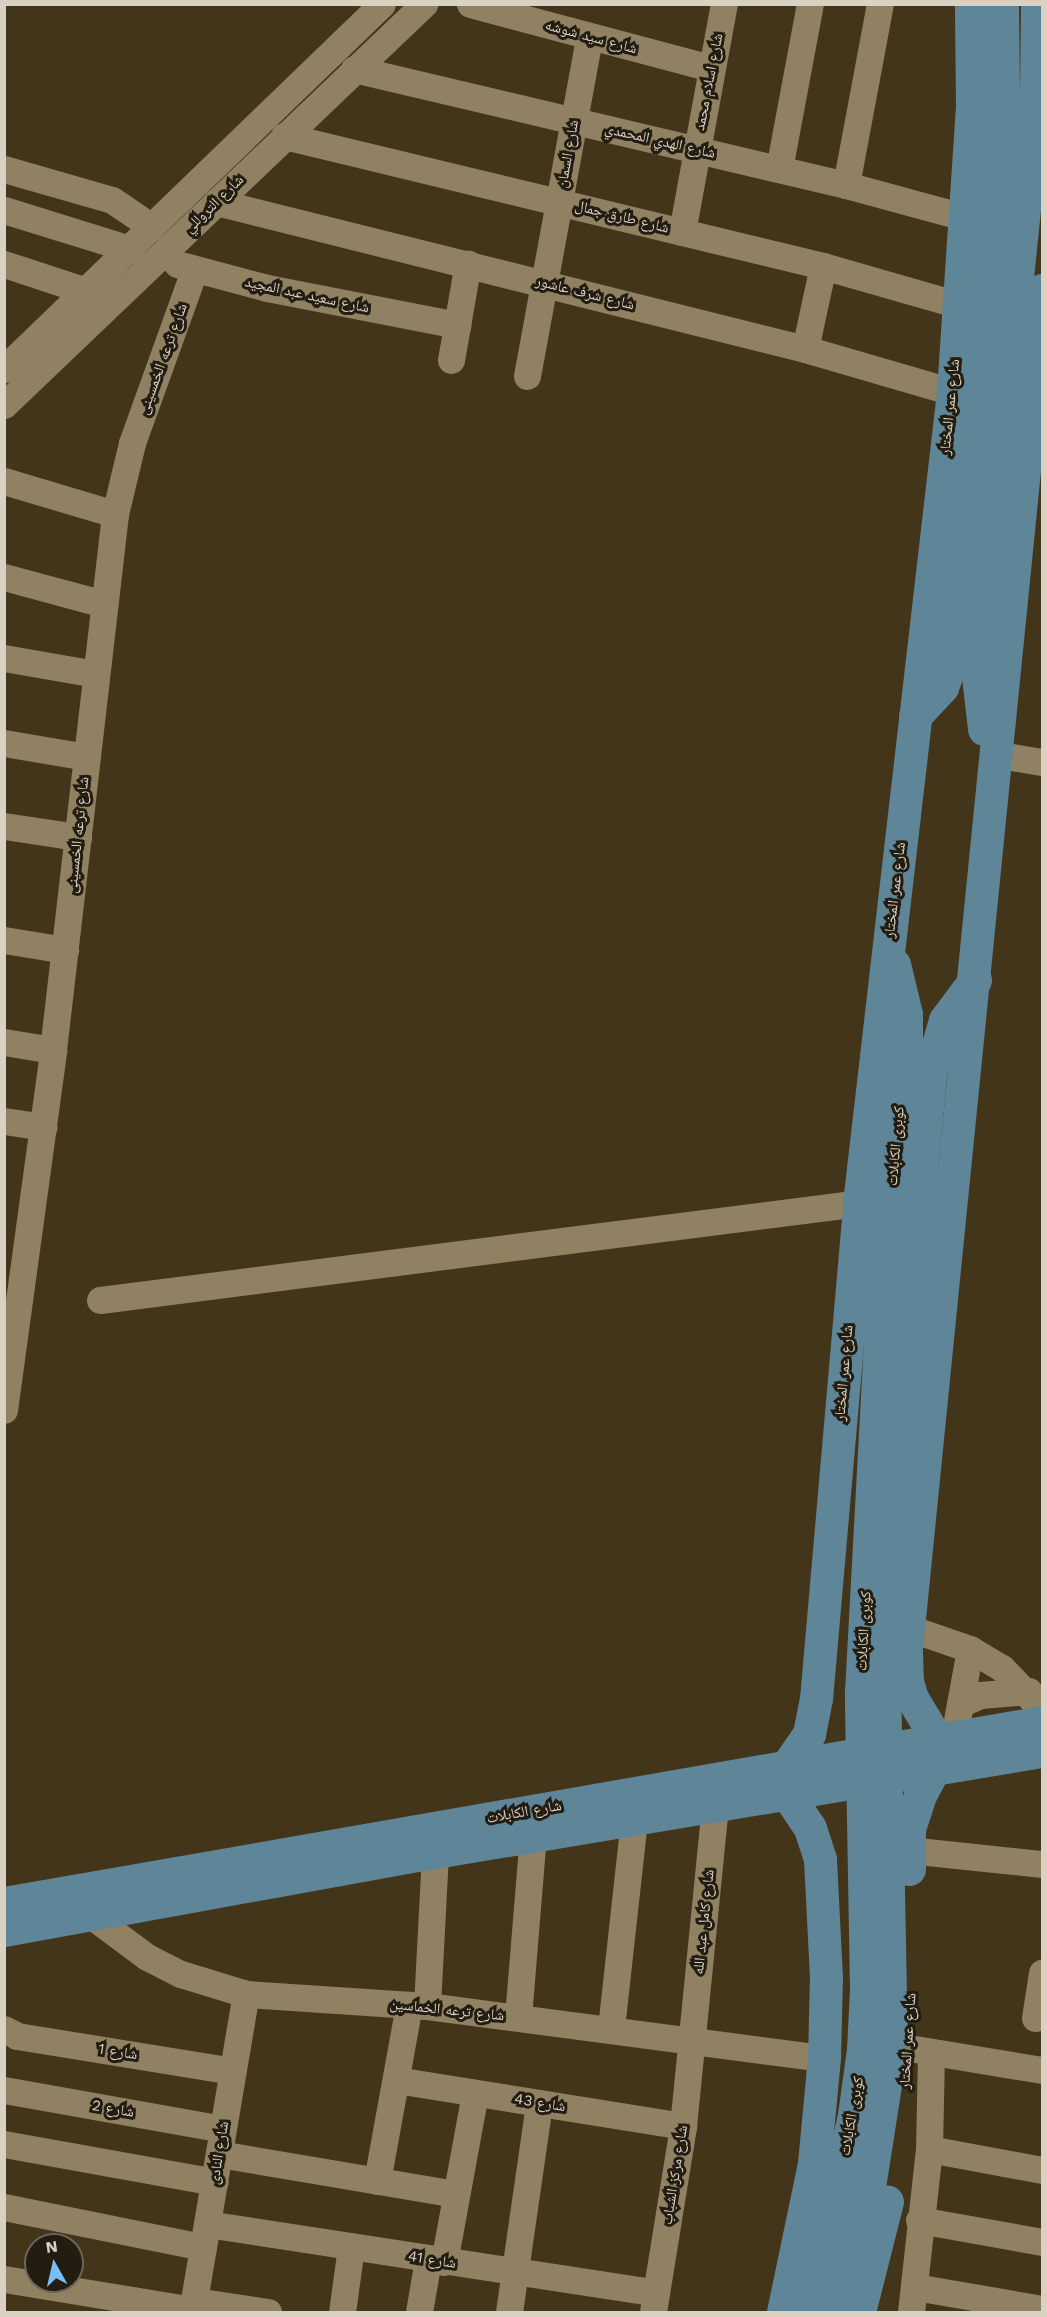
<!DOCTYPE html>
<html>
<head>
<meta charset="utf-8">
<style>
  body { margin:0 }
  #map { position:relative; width:1047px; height:2317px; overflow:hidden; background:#423519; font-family:"Work Sans","Noto Naskh Arabic",sans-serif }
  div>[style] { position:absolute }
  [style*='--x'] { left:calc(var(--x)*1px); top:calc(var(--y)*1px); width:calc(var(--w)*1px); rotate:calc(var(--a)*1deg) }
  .minor>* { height:27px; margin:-13.5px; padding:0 13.5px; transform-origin:13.5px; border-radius:13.5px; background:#908163 }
  .major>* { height:33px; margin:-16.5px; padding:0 16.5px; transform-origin:16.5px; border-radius:16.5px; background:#5f8599 }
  span { translate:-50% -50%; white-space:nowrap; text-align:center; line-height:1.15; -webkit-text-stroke:6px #231d11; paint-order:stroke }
  .street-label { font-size:15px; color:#d9d1c1 }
  .frame { position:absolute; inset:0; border:6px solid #d9d1c1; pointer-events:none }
  .north { position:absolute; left:24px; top:2233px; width:60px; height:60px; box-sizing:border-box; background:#231d11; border:2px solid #6c6557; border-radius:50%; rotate:352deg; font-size:16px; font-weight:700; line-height:24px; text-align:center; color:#d9d1c1 }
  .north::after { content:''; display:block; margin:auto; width:21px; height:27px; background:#78bff7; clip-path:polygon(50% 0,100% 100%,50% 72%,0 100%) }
</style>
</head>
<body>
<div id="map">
  <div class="minor">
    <div style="--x:470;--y:4;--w:249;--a:14.9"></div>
    <div style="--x:354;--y:69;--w:505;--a:13.27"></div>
    <div style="--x:846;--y:185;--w:122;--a:15.2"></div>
    <div style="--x:284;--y:136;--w:554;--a:13.56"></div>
    <div style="--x:823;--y:266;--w:141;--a:16"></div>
    <div style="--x:4;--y:169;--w:112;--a:16"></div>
    <div style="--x:112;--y:200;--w:48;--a:34"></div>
    <div style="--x:779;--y:169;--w:168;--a:-79.4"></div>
    <div style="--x:846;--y:185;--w:184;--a:-79.4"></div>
    <div style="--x:216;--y:202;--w:607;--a:14.01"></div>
    <div style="--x:805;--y:349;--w:154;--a:16.2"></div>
    <div style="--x:4;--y:210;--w:132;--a:17.2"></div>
    <div style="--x:682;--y:232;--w:232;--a:-79.6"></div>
    <div style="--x:4;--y:264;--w:86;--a:18.2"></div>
    <div style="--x:177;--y:264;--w:93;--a:14.9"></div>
    <div style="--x:267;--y:288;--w:194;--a:11"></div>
    <div style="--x:805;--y:349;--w:85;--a:-77.8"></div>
    <div style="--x:451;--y:360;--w:98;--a:-80.1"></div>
    <div style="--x:4;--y:369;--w:525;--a:-44"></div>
    <div style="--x:527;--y:376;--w:345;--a:-79.6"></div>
    <div style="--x:4;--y:405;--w:581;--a:-43.67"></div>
    <div style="--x:4;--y:481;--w:116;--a:16.6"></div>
    <div style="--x:4;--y:577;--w:104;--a:15.1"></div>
    <div style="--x:4;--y:658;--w:93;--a:9.9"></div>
    <div style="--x:4;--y:743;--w:84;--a:9.6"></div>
    <div style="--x:993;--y:754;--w:50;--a:9.3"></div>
    <div style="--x:4;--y:826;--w:75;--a:8.5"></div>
    <div style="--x:4;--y:940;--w:62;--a:9.3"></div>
    <div style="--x:4;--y:1042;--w:50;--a:9.3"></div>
    <div style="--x:4;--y:1121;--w:40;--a:8.5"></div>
    <div style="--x:100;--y:1300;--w:765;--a:-7.28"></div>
    <div style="--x:4;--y:1410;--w:363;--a:-82.2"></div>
    <div style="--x:53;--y:1050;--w:540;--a:-83.4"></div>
    <div style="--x:115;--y:514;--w:73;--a:-76.5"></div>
    <div style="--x:132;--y:443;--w:183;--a:-70.2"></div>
    <div style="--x:909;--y:1628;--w:65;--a:19"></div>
    <div style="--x:970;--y:1649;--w:37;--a:31"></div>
    <div style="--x:1002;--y:1668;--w:58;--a:46.4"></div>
    <div style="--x:960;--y:1704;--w:22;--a:-24"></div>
    <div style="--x:980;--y:1695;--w:49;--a:-4.7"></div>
    <div style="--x:954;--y:1737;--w:89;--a:-79.7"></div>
    <div style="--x:908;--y:1850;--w:135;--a:6"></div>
    <div style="--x:89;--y:1914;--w:72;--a:36.6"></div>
    <div style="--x:147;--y:1957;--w:38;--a:27"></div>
    <div style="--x:181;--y:1974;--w:68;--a:17.1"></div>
    <div style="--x:246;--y:1994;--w:181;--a:3.8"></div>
    <div style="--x:427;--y:2006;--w:400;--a:7.5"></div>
    <div style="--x:427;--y:2006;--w:154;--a:-87"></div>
    <div style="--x:518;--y:2017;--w:182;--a:-85.3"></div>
    <div style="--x:1035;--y:2018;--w:46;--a:-81.2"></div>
    <div style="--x:611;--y:2028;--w:210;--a:-83.7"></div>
    <div style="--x:4;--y:2029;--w:15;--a:28"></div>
    <div style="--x:17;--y:2036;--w:218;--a:9.2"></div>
    <div style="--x:909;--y:2048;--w:135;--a:9.4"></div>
    <div style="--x:396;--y:2080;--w:291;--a:9.1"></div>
    <div style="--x:4;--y:2090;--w:221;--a:10.1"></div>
    <div style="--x:4;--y:2144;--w:214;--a:10.2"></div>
    <div style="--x:929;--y:2149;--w:115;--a:10.5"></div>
    <div style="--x:219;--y:2154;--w:240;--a:9.6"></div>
    <div style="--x:377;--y:2181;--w:179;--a:-79.7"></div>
    <div style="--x:4;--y:2207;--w:203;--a:11.4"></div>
    <div style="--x:919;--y:2220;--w:125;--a:10.1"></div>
    <div style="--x:207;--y:2224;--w:454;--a:8.7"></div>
    <div style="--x:444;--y:2262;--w:172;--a:-79.6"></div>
    <div style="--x:4;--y:2279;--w:192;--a:9.3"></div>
    <div style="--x:915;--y:2287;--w:129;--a:9.8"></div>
    <div style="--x:195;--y:2301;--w:74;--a:8.6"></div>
    <div style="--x:192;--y:2312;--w:323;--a:-80.4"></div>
    <div style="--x:342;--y:2312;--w:66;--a:-82.1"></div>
    <div style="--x:419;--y:2312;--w:53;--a:-80.2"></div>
    <div style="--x:509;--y:2312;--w:211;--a:-81.8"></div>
    <div style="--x:653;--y:2312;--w:188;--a:-80.8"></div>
    <div style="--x:683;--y:2126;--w:322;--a:-84.3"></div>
    <div style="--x:911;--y:2312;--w:164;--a:-83.7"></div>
    <div style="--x:929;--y:2149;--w:97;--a:-88.8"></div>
  </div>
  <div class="major">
    <div style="--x:915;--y:716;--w:40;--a:-47"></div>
    <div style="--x:942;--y:687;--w:27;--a:-70"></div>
    <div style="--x:951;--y:662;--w:569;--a:-84.76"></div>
    <div style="--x:1003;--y:95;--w:91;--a:-90.6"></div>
    <div style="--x:984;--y:729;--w:61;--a:-96.5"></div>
    <div style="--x:977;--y:668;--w:579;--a:-84.15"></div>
    <div style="--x:1036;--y:92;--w:88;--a:-89.3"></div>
    <div style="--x:938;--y:1741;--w:50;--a:-121.2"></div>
    <div style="--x:912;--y:1698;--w:17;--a:-107"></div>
    <div style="--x:907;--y:1682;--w:34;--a:-92"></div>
    <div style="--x:906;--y:1648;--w:1365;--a:-84.28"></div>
    <div style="--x:786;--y:1767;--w:40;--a:-55.1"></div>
    <div style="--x:809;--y:1734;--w:36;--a:-79"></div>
    <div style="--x:816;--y:1699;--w:498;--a:-85"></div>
    <div style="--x:859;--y:1203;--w:816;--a:-83.39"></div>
    <div style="--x:953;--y:392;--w:287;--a:-86.2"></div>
    <div style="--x:972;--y:106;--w:102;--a:-90.6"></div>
    <div style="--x:909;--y:1869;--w:40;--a:-90"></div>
    <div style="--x:909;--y:1829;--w:36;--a:-72"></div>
    <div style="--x:920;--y:1795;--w:30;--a:-62"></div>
    <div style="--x:4;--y:1903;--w:1054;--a:-9.89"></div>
    <div style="--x:4;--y:1930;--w:438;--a:-10.3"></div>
    <div style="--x:435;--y:1852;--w:615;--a:-9.45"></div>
    <div style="--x:783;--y:2312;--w:152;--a:-78.2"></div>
    <div style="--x:814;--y:2163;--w:105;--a:-84.6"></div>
    <div style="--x:824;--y:2058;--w:80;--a:-88.6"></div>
    <div style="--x:826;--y:1978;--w:119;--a:-92.9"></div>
    <div style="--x:820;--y:1859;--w:33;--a:-108"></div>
    <div style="--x:810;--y:1828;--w:41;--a:-124.1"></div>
    <div style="--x:809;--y:2312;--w:202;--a:-77.1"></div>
    <div style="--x:854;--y:2115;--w:67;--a:-82.2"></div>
    <div style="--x:863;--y:2049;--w:59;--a:-87.1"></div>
    <div style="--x:866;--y:1990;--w:298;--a:-91"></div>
    <div style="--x:861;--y:1692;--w:422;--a:-86.9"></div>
    <div style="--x:884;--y:1271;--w:224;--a:-84.4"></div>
    <div style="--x:906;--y:1048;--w:34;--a:-90"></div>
    <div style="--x:906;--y:1014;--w:51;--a:-103.5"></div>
    <div style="--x:834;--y:2312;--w:130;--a:-74.4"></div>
    <div style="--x:869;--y:2187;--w:142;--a:-81.1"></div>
    <div style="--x:891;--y:2047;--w:358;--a:-91.1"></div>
    <div style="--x:884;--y:1689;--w:416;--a:-86.3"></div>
    <div style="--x:911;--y:1274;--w:207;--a:-84.5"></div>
    <div style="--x:931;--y:1068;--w:50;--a:-73.7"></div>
    <div style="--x:945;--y:1020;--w:50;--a:-53.1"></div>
    <div style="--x:859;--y:2312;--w:114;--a:-75.8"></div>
  </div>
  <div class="street-label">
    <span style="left:591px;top:37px;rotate:15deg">شارع سيد شوشه</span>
    <span style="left:709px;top:82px;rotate:-79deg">شارع اسلام محمد</span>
    <span style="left:660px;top:141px;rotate:13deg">شارع الهدي المحمدي</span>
    <span style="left:568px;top:154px;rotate:-80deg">شارع السمان</span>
    <span style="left:214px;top:204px;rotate:-44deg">شارع التروللي</span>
    <span style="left:622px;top:217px;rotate:14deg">شارع طارق جمال</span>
    <span style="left:585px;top:293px;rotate:14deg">شارع شرف عاشور</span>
    <span style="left:307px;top:295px;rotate:12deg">شارع سعيد عبد المجيد</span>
    <span style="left:163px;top:359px;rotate:-70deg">شارع ترعه الخمسينى</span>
    <span style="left:950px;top:407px;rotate:-84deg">شارع عمر المختار</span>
    <span style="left:78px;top:835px;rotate:-84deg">شارع ترعه الخمسينى</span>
    <span style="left:895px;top:890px;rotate:-83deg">شارع عمر المختار</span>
    <span style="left:896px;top:1146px;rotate:-85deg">كوبرى الكابلات</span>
    <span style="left:844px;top:1373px;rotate:-85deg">شارع عمر المختار</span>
    <span style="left:864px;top:1631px;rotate:-87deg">كوبرى الكابلات</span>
    <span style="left:524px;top:1812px;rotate:-10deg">شارع الكابلات</span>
    <span style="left:704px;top:1922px;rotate:-84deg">شارع كامل عبد الله</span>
    <span style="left:447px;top:2010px;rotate:6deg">شارع ترعه الخماسين</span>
    <span style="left:908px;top:2041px;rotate:-86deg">شارع عمر المختار</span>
    <span style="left:118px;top:2052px;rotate:9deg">شارع 1</span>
    <span style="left:540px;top:2103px;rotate:9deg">شارع 43</span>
    <span style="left:113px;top:2109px;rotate:10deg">شارع 2</span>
    <span style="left:852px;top:2116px;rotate:-80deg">كوبرى الكابلات</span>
    <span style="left:219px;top:2153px;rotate:-81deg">شارع النادى</span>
    <span style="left:675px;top:2175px;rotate:-81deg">شارع مركز الشباب</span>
    <span style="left:432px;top:2260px;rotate:9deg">شارع 41</span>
  </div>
  <div class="frame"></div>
  <div class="north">N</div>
</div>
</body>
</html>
